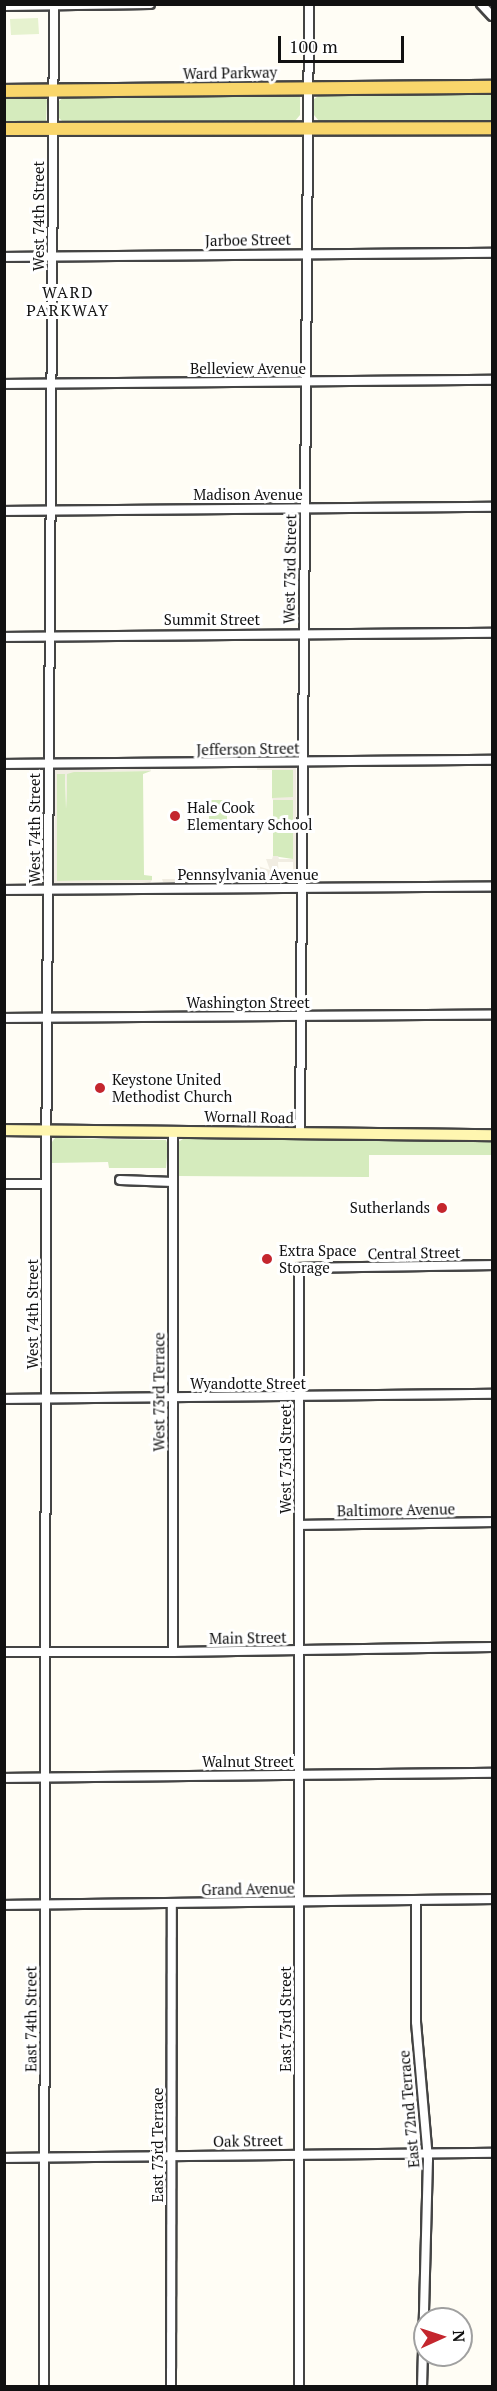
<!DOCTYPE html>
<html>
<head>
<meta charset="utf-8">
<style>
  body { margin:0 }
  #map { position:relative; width:497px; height:2391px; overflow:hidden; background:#fffdf5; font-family:"PT Serif",serif }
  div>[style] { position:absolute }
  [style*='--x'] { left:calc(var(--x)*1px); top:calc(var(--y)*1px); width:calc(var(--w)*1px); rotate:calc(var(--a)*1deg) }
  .green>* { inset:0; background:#d5ebbd }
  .pitch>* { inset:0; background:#e6f2cf }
  .plaza>* { inset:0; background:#f1ede2 }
  .roads { filter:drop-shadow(2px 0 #444) drop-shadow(-2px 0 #444) drop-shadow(0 2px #444) drop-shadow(0 -2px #444) }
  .street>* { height:8px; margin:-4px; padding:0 4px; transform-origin:4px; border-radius:4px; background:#fff }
  .secondary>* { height:10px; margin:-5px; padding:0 5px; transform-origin:5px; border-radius:5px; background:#fff6b0 }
  .primary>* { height:12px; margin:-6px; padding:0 6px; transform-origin:6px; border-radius:6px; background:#f9d66b }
  .dots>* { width:16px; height:16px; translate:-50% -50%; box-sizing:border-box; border:3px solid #fff; border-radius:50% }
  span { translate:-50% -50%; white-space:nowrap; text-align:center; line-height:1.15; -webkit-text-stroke:6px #fff; paint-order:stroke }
  .street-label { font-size:15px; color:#111 }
  .poi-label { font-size:15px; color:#111 }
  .left { translate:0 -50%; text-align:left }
  .right { translate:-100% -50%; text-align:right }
  .neighbourhood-label { font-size:16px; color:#111; letter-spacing:1.5px }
  .frame { position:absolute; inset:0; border:6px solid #111; pointer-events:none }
  .north { position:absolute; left:413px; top:2307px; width:60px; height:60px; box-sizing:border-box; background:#fff; border:2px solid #a0a0a0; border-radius:50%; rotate:87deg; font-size:16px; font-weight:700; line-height:24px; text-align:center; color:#111 }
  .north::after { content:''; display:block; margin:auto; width:21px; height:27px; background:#c4262e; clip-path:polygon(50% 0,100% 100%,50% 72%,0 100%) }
  .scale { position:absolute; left:278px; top:36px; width:126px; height:27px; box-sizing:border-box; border:3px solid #111; border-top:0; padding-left:8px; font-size:18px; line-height:21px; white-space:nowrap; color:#111; -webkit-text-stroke:4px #fff; paint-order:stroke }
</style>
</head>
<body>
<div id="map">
  <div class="green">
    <div style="clip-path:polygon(296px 94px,300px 97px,300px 115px,295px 121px,64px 123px,59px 118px,58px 102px,65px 96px)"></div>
    <div style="clip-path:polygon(492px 94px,492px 121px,319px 121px,314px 115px,314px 99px,320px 95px)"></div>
    <div style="clip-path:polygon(4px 97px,44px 97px,47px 100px,46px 122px,5px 124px)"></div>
    <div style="clip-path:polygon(272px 770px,294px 770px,293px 798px,272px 798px)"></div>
    <div style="clip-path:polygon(151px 771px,143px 774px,144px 875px,152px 876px,152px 880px,57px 881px,57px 774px,65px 774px,66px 809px,67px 774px,63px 772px)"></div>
    <div style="clip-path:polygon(209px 800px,227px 800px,227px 825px,209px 826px)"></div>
    <div style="clip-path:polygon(273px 800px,293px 800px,293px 859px,273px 856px)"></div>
    <div style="clip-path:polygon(193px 872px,229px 872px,230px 875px,256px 873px,256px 880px,193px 880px)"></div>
    <div style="clip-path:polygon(55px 1138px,166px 1140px,168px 1145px,166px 1168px,109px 1168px,108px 1162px,51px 1163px,52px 1142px)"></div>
    <div style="clip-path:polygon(183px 1139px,492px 1141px,492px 1155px,369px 1155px,369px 1177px,177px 1176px,178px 1142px)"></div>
  </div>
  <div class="pitch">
    <div style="clip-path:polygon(38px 18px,39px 34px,11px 35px,10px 19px)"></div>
  </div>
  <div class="plaza">
    <div style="clip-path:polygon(58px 767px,58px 770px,150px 768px,151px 771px,74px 772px,67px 774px,67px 809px,65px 774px,57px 774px,57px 881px,152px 880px,150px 883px,54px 883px,55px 772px,52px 772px)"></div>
    <div style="clip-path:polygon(296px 767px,297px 879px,295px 882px,163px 882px,162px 879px,293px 879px,293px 862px,278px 862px,279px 878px,256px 878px,258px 866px,270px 870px,266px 859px,272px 859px,273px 856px,278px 856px,279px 859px,293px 859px,293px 800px,273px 800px,272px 798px,293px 797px,293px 770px,257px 770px,257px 768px)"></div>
  </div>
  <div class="roads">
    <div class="street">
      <div style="--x:481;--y:4;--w:16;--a:47"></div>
      <div style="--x:4;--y:6;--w:146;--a:-0.8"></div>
      <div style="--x:4;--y:257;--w:488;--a:-0.5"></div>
      <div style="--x:4;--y:384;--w:488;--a:-0.5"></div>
      <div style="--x:4;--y:511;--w:488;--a:-0.5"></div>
      <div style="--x:4;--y:637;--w:488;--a:-0.5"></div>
      <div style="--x:4;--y:764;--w:488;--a:-0.5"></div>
      <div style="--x:4;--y:890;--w:488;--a:-0.4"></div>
      <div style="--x:4;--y:1018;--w:488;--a:-0.4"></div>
      <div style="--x:300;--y:1133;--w:1129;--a:-89.54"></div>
      <div style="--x:120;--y:1180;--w:53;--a:2.2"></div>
      <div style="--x:4;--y:1184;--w:42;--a:0"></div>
      <div style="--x:4;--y:1399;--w:488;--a:-0.6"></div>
      <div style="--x:299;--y:1525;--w:193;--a:-0.9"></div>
      <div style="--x:4;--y:1652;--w:169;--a:0"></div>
      <div style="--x:173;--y:1652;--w:319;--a:-0.9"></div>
      <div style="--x:173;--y:1652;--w:520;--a:-90"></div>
      <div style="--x:4;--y:1778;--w:488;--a:-0.6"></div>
      <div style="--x:416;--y:1900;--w:122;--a:90"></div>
      <div style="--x:416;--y:2022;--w:138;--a:85"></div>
      <div style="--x:428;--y:2159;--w:227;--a:91.5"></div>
      <div style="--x:4;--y:1905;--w:488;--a:-0.7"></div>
      <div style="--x:4;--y:2158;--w:488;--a:-0.6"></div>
      <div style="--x:44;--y:2386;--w:1202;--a:-89.9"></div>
      <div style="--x:46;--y:1184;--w:1180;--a:-89.61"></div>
      <div style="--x:171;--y:2386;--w:483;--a:-89.9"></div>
      <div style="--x:299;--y:2386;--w:1118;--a:-90"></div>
      <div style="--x:299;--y:1268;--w:193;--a:-0.9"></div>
    </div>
    <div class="secondary">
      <div style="--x:4;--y:1130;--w:488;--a:0.6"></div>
    </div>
    <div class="primary">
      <div style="--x:4;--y:91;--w:488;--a:-0.5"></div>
      <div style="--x:4;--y:129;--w:488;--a:-0.1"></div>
    </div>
  </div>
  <div class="dots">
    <div style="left:175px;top:816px;background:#c4262e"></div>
    <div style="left:100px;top:1088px;background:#c4262e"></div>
    <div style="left:442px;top:1208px;background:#c4262e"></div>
    <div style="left:267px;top:1259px;background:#c4262e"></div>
  </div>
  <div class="street-label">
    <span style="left:230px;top:73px;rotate:-1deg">Ward Parkway</span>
    <span style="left:39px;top:216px;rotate:-90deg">West 74th Street</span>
    <span style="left:248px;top:240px;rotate:-1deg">Jarboe Street</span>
    <span style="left:248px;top:369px">Belleview Avenue</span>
    <span style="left:248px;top:495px">Madison Avenue</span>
    <span style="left:290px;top:569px;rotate:-89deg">West 73rd Street</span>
    <span style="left:212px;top:620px">Summit Street</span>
    <span style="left:248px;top:749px;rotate:-1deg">Jefferson Street</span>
    <span style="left:35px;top:828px;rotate:-90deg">West 74th Street</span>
    <span style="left:248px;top:875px">Pennsylvania Avenue</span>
    <span style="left:248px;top:1003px">Washington Street</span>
    <span style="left:249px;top:1117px;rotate:1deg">Wornall Road</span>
    <span style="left:414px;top:1253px;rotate:-1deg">Central Street</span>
    <span style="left:33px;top:1314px;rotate:-90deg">West 74th Street</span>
    <span style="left:248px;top:1384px">Wyandotte Street</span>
    <span style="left:159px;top:1392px;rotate:-90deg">West 73rd Terrace</span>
    <span style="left:286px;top:1459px;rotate:-90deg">West 73rd Street</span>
    <span style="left:396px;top:1510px;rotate:-1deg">Baltimore Avenue</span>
    <span style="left:248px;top:1638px;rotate:-1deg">Main Street</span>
    <span style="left:248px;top:1762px">Walnut Street</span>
    <span style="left:248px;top:1889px;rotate:-1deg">Grand Avenue</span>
    <span style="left:31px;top:2019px;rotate:-90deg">East 74th Street</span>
    <span style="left:286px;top:2019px;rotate:-90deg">East 73rd Street</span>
    <span style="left:409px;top:2109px;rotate:-95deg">East 72nd Terrace</span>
    <span style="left:248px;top:2141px;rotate:-1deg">Oak Street</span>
    <span style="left:158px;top:2145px;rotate:-90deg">East 73rd Terrace</span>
  </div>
  <div class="poi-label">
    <span class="left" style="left:187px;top:816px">Hale Cook<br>Elementary School</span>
    <span class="left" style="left:112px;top:1088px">Keystone United<br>Methodist Church</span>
    <span class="right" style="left:430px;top:1208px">Sutherlands</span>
    <span class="left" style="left:279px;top:1259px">Extra Space<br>Storage</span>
  </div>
  <div class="neighbourhood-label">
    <span style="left:68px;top:301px">WARD<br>PARKWAY</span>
  </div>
  <div class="frame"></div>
  <div class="north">N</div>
  <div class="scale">100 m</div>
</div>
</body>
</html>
